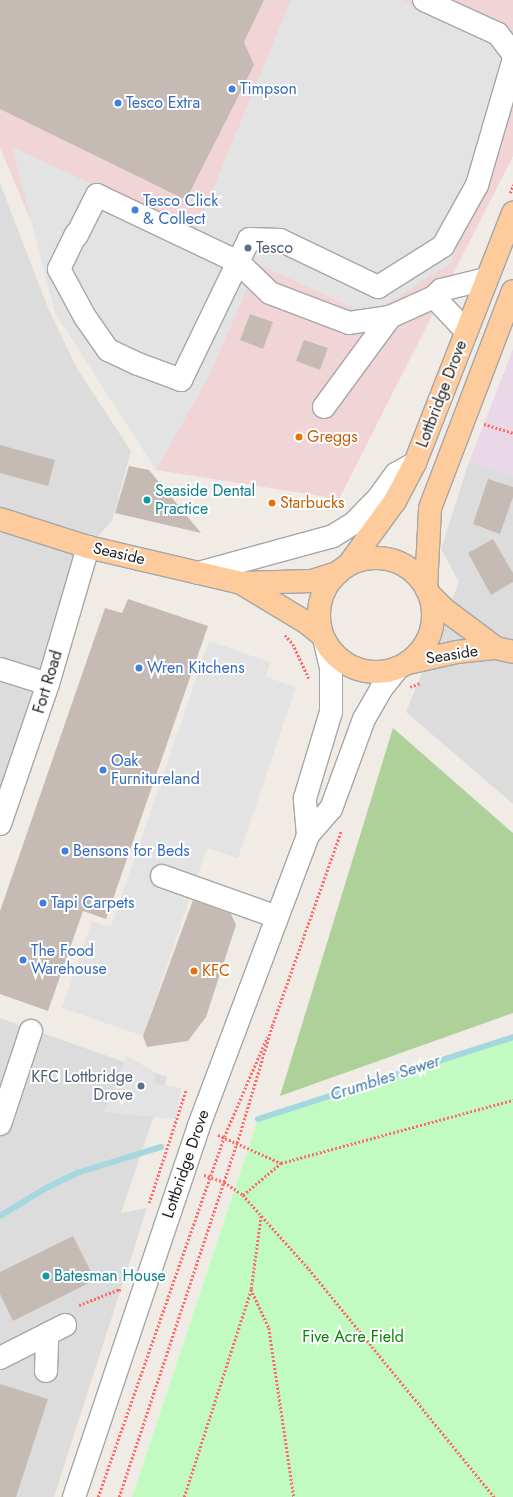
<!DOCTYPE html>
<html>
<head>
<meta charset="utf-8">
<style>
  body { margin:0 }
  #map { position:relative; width:513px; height:1497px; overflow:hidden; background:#f0ece5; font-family:Jost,sans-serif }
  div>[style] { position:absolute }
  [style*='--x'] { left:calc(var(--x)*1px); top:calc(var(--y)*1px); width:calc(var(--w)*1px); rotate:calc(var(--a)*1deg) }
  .residential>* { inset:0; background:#dddcdc }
  .commercial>* { inset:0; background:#f1d4d6 }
  .industrial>* { inset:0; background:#ead7e8 }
  .forest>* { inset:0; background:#aed199 }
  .park>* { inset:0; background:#c2fbc2 }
  .parking>* { inset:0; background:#e3e3e3 }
  .stream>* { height:6px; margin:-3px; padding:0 3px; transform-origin:3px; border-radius:3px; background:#a5d7df }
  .building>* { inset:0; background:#c5bbb4 }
  .path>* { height:2.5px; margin-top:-1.25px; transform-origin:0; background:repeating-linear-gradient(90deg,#fe6b69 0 2px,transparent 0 4px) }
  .roads { filter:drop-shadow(1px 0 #a6a6a6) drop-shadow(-1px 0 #a6a6a6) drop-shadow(0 1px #a6a6a6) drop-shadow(0 -1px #a6a6a6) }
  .minor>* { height:22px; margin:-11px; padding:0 11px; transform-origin:11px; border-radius:11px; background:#fff }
  .major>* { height:22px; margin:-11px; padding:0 11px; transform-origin:11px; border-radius:11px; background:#fecb9c }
  .major>.ring { margin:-11px; padding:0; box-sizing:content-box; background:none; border:22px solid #fecb9c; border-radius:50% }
  .dots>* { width:11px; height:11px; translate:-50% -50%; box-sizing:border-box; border:2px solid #fff; border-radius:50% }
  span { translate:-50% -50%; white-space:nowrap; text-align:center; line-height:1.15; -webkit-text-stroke:4px #fff; paint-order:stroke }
  .shop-label { font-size:16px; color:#366cbe }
  .left { translate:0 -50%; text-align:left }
  .service-label { font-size:16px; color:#4e5e75 }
  .right { translate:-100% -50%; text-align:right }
  .street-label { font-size:16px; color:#1f1f1f }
  .food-label { font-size:16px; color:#c56008 }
  .culture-label { font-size:16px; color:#0d838f }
  .park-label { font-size:16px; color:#098209 }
  .water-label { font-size:17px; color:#427ba2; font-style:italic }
</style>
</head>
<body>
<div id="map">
  <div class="residential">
    <div style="clip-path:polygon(0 183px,48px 308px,78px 370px,131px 451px,112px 521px,73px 563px,0 809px)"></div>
    <div style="clip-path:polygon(469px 462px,513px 476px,513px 804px,406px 712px,459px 582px,441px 549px)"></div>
    <div style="clip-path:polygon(0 1018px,167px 1077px,121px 1213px,147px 1208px,54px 1497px,0 1497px)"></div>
  </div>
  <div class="commercial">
    <div style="clip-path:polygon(0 0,513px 0,513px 156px,339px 499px,156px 470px,31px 221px,0 148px)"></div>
  </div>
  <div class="industrial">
    <div style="clip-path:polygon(513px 349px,513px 476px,469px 462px)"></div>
  </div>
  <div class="forest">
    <div style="clip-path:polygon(393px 728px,513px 833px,513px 1013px,280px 1096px)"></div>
  </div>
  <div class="park">
    <div style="clip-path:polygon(513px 1038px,513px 1497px,132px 1497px,258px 1119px)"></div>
  </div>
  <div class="parking">
    <div style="clip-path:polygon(291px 0,403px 0,513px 50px,513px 102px,451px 263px,369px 315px,258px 264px,209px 376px,156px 470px,55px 313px,12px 147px,195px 232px)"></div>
    <div style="clip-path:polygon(209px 641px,270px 662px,266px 677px,296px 687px,238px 858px,207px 848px,143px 1036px,62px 1008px,92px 921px,111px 927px)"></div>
    <div style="clip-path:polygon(127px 1056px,156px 1073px,154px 1083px,181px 1088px,176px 1119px,104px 1112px)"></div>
  </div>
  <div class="stream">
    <div style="--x:258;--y:1119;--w:268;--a:-17.8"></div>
    <div style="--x:0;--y:1216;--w:54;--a:-31.3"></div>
    <div style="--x:46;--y:1188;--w:34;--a:-26"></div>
    <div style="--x:77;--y:1173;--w:88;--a:-17.2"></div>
  </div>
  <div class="building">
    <div style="clip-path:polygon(0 0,264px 0,244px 42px,254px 65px,186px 200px,0 109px)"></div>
    <div style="clip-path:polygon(250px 314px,273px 322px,263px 349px,240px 340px)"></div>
    <div style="clip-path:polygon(304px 340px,328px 348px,320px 370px,296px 361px)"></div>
    <div style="clip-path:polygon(0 445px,55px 460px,48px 486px,0 473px)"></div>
    <div style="clip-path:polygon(129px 466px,149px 470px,201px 533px,115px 513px)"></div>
    <div style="clip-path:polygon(488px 479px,513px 487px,513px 497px,500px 534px,473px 524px)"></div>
    <div style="clip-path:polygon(493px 539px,513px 573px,513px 582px,491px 595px,468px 553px)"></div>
    <div style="clip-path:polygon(128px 599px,208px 626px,106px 919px,83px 911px,48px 1011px,0 994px,0 911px,105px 608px,122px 613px)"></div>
    <div style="clip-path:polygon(193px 900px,231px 914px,236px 925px,206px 1017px,188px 1041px,147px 1047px,143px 1036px)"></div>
    <div style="clip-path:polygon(73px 1236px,95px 1280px,13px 1321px,0 1294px,0 1272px)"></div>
    <div style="clip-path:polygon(0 1384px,48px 1399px,16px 1497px,0 1497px)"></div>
  </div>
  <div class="path">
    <div style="--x:510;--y:193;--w:9;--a:-69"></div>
    <div style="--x:484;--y:424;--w:30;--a:17"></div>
    <div style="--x:285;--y:635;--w:12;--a:48"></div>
    <div style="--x:293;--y:644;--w:38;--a:65"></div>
    <div style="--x:410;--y:687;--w:11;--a:-22"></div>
    <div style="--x:218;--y:1135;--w:69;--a:24"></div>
    <div style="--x:204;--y:1175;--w:21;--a:19"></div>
    <div style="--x:224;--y:1182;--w:23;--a:34"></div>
    <div style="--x:243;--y:1195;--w:99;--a:48.3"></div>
    <div style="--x:309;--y:1269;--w:294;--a:50.9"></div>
    <div style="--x:243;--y:1195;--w:50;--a:-40.1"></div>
    <div style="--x:281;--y:1163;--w:240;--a:-15.2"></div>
    <div style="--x:149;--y:1203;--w:119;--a:-71.9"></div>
    <div style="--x:251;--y:1289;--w:43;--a:65.2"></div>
    <div style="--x:269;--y:1328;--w:171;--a:81.6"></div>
    <div style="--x:79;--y:1305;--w:44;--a:-21.3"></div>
    <div style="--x:120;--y:1289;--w:3;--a:108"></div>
    <div style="--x:98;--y:1497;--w:381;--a:-70.7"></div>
    <div style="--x:224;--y:1137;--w:109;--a:-66.7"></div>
    <div style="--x:119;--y:1497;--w:373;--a:-71.6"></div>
    <div style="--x:237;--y:1143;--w:122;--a:-73.3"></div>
    <div style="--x:272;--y:1026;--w:207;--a:-70.5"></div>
    <div style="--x:184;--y:1497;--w:219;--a:-72.1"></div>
    <div style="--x:251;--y:1289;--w:75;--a:-82.3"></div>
  </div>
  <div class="roads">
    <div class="minor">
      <div style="--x:424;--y:0;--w:81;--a:24.7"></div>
      <div style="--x:498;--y:34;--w:25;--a:53"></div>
      <div style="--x:76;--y:234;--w:39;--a:116"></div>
      <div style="--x:59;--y:269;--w:55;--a:61.6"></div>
      <div style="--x:85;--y:317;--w:40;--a:55.1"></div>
      <div style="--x:108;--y:350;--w:33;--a:25"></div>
      <div style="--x:138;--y:364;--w:46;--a:20.4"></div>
      <div style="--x:181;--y:380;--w:131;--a:-64.2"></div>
      <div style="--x:238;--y:262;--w:156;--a:-154.6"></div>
      <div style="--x:97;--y:195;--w:45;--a:116.6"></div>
      <div style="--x:486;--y:279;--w:46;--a:166.3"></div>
      <div style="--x:441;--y:290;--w:10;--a:135"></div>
      <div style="--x:434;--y:297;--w:48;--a:155.6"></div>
      <div style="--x:390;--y:317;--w:41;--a:171.7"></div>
      <div style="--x:349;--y:323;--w:85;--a:-159.2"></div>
      <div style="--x:270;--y:293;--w:45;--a:-135.9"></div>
      <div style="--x:238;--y:262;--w:25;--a:-64"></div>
      <div style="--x:249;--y:239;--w:31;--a:2"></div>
      <div style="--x:280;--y:240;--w:109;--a:25.6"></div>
      <div style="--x:378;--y:287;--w:77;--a:-32.2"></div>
      <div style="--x:443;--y:246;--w:70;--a:-60.9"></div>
      <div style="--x:477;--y:185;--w:128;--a:-73.7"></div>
      <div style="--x:434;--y:297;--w:47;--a:46.7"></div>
      <div style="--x:324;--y:407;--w:112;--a:-53.7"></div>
      <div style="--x:198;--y:573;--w:140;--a:-15.3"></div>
      <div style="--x:333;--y:536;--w:26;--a:-32"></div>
      <div style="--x:355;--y:522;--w:35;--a:-46"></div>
      <div style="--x:379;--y:497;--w:29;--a:-54"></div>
      <div style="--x:396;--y:474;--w:22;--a:-30"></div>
      <div style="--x:0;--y:669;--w:50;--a:17.4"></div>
      <div style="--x:0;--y:824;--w:148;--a:-71.1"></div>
      <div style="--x:48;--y:684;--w:143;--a:-73.7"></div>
      <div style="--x:308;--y:835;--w:37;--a:-95"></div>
      <div style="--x:305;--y:798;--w:90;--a:-73.2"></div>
      <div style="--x:331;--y:712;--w:44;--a:-90"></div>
      <div style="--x:331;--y:668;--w:27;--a:-103"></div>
      <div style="--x:162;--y:876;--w:122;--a:19.6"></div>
      <div style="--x:0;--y:1124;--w:98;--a:-71.6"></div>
      <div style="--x:0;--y:1358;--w:73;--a:-26.9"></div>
      <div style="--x:46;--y:1371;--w:37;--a:-88"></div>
      <div style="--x:74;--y:1497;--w:389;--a:-71.4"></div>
      <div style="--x:198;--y:1128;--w:313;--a:-69.4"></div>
      <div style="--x:308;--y:835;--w:35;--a:-49"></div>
      <div style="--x:331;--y:809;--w:96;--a:-69.9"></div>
      <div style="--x:364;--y:719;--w:34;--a:-60"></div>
      <div style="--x:381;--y:689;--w:27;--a:-51"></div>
    </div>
    <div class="major">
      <div style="--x:0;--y:519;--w:92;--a:17.7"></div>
      <div style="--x:88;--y:547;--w:157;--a:13.2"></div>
      <div style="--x:241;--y:583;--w:71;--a:-1.6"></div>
      <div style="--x:312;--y:581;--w:28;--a:-18"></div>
      <div class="ring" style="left:319px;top:558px;width:92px;height:92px"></div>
      <div style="--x:349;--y:564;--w:78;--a:-53.9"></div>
      <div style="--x:395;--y:501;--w:43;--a:-62.2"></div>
      <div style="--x:415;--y:463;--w:269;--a:-68.6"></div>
      <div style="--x:241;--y:583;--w:77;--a:31.2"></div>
      <div style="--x:307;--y:623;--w:19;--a:39"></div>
      <div style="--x:426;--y:588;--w:80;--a:-87.1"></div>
      <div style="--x:430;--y:508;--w:232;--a:-69.1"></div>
      <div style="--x:429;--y:594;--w:21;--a:45"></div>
      <div style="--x:444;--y:609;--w:65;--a:36.9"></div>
      <div style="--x:408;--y:663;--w:50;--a:-12.7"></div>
      <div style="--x:457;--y:652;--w:39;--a:-6"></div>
      <div style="--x:496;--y:648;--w:17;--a:13"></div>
    </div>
  </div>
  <div class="dots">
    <div style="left:232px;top:89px;background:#3f7fe0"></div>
    <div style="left:118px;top:103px;background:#3f7fe0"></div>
    <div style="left:135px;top:210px;background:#3f7fe0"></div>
    <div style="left:248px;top:248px;background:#5c6f8a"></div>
    <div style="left:299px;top:437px;background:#e8710a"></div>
    <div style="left:147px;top:500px;background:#0f9aa8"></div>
    <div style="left:272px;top:503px;background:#e8710a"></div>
    <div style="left:139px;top:668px;background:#3f7fe0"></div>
    <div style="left:103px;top:770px;background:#3f7fe0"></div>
    <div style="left:65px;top:851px;background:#3f7fe0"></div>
    <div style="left:43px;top:903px;background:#3f7fe0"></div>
    <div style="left:23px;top:960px;background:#3f7fe0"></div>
    <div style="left:194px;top:971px;background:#e8710a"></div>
    <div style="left:141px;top:1086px;background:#5c6f8a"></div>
    <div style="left:46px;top:1276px;background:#0f9aa8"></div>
  </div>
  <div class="shop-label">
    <span class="left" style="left:240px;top:89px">Timpson</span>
    <span class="left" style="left:126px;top:103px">Tesco Extra</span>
    <span class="left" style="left:143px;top:210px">Tesco Click<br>&amp; Collect</span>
    <span class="left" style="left:147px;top:668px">Wren Kitchens</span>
    <span class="left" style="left:111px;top:770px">Oak<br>Furnitureland</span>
    <span class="left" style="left:73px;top:851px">Bensons for Beds</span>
    <span class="left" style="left:51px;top:903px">Tapi Carpets</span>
    <span class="left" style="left:31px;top:960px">The Food<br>Warehouse</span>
  </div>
  <div class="service-label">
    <span class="left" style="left:256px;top:248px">Tesco</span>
    <span class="right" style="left:133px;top:1086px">KFC Lottbridge<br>Drove</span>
  </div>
  <div class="street-label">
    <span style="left:442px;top:394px;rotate:-69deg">Lottbridge Drove</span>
    <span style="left:119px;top:554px;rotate:13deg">Seaside</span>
    <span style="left:452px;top:655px;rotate:-9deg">Seaside</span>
    <span style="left:48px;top:682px;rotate:-73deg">Fort Road</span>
    <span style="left:186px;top:1164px;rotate:-71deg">Lottbridge Drove</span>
  </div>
  <div class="food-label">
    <span class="left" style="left:307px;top:437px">Greggs</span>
    <span class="left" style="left:280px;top:503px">Starbucks</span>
    <span class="left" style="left:202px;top:971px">KFC</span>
  </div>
  <div class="culture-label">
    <span class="left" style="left:155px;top:500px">Seaside Dental<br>Practice</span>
    <span class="left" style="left:54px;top:1276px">Batesman House</span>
  </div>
  <div class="park-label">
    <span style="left:353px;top:1337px">Five Acre Field</span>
  </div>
  <div class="water-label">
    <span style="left:385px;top:1078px;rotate:-18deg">Crumbles Sewer</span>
  </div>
</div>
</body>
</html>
